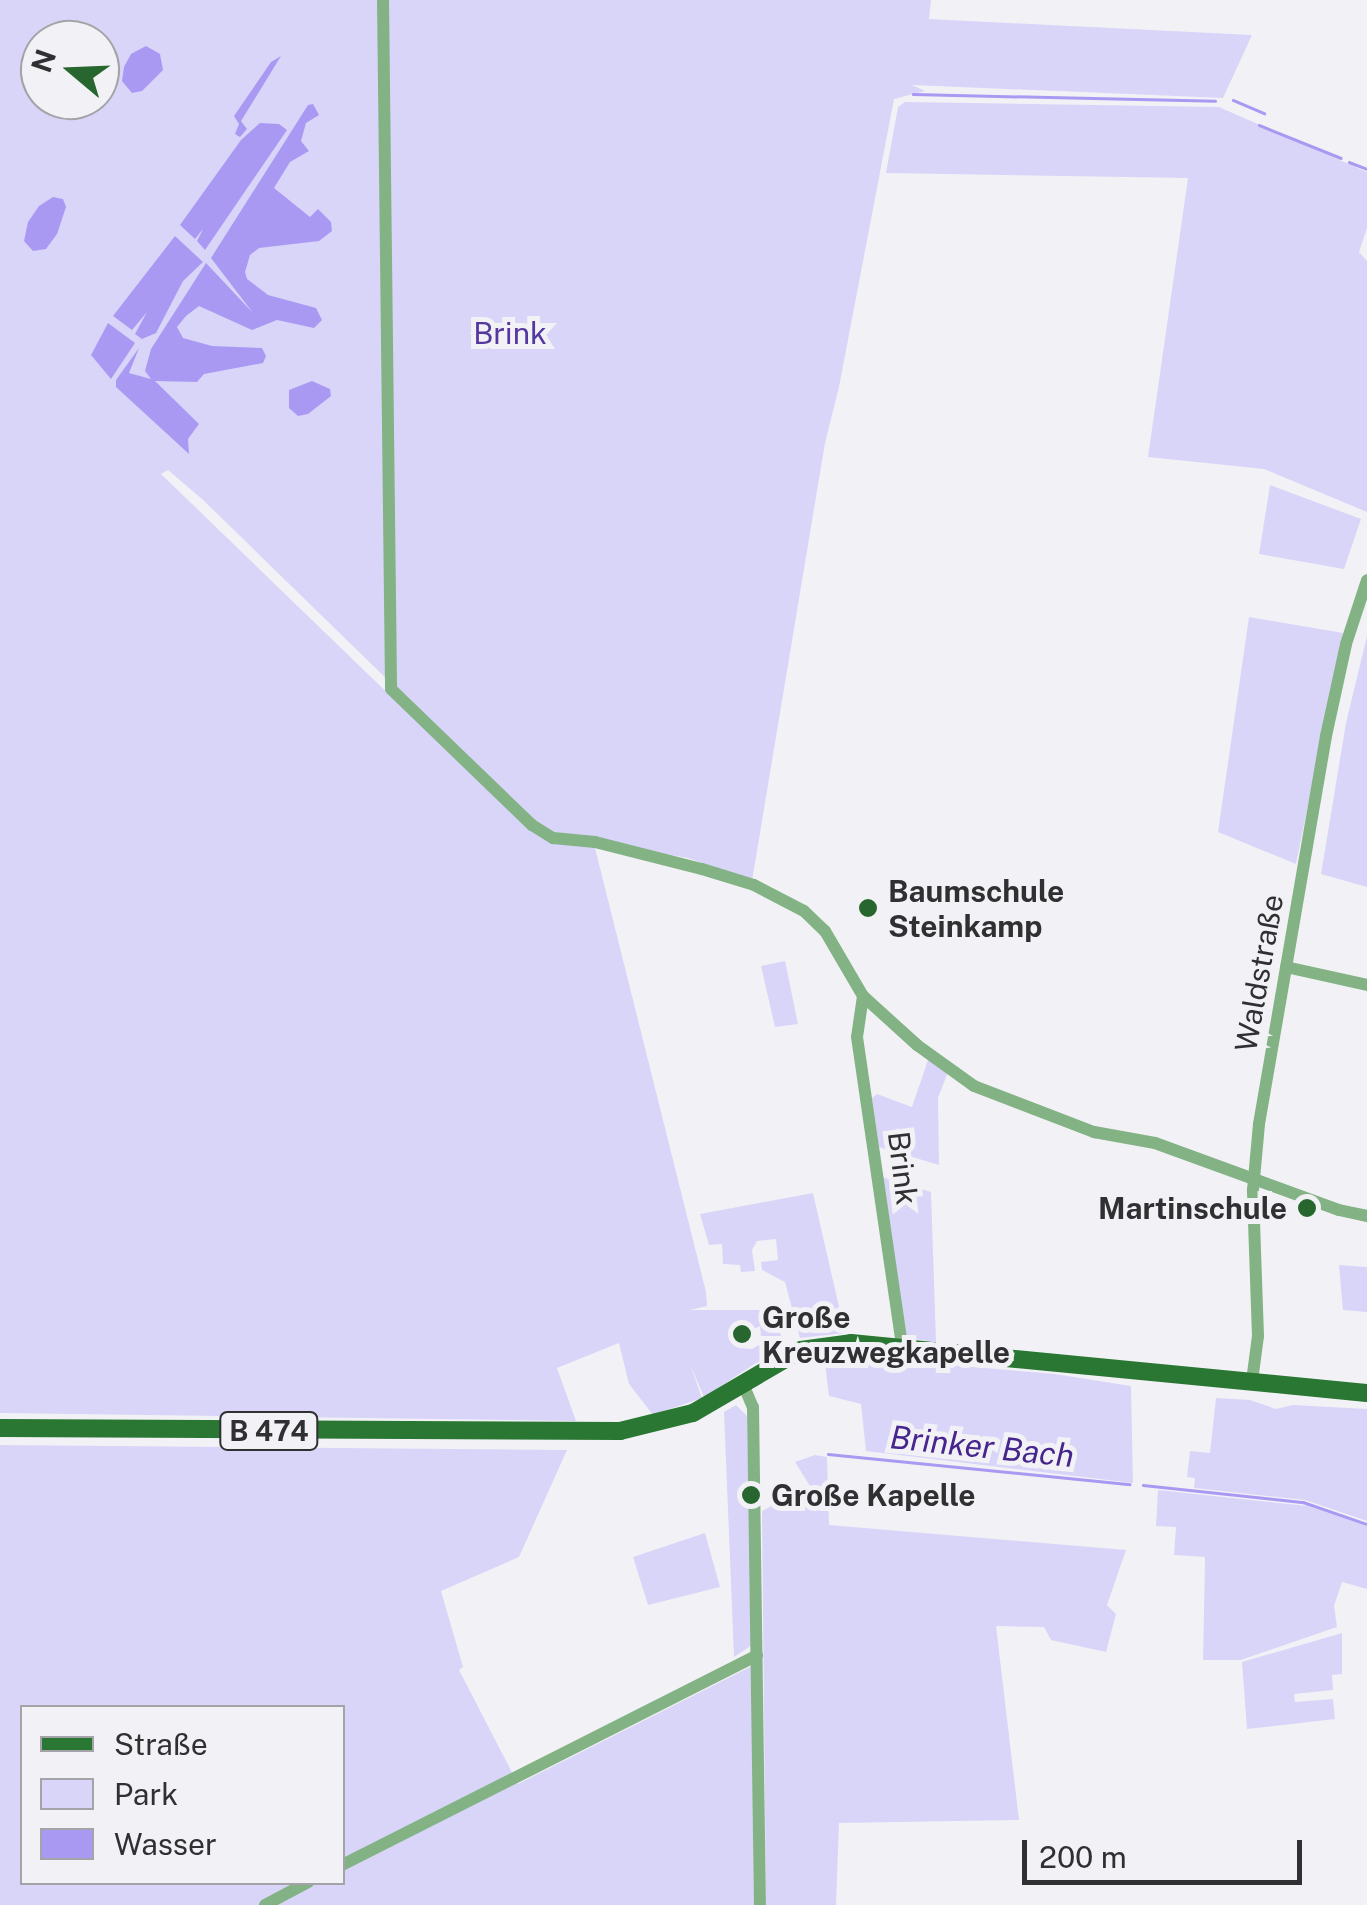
<!DOCTYPE html>
<html>
<head>
<meta charset="utf-8">
<style>
  body { margin:0 }
  #map { position:relative; width:1367px; height:1905px; overflow:hidden; background:#f2f2f6; font-family:"Public Sans",sans-serif }
  div>[style] { position:absolute }
  [style*='--x'] { left:calc(var(--x)*1px); top:calc(var(--y)*1px); width:calc(var(--w)*1px); rotate:calc(var(--a)*1deg) }
  .green>* { inset:0; background:#d9d5f8 }
  .water>* { inset:0; background:#aa99f3 }
  .stream>* { height:2.5px; margin:-1.25px; padding:0 1.25px; transform-origin:1.25px; border-radius:1.25px; background:#aa99f3 }
  .minor>* { height:12px; margin:-6px; padding:0 6px; transform-origin:6px; border-radius:6px; background:#83b384 }
  .major>* { height:18px; margin:-9px; padding:0 9px; transform-origin:9px; border-radius:9px; background:#297732 }
  .dots>* { width:28px; height:28px; translate:-50% -50%; box-sizing:border-box; border:5px solid #f2f2f6; border-radius:50% }
  span { translate:-50% -50%; white-space:nowrap; text-align:center; line-height:1.15; -webkit-text-stroke:10px #f2f2f6; paint-order:stroke }
  .shield-label span { padding:2px 8px; background:#f2f2f6; border:2px solid; border-radius:8px; -webkit-text-stroke-width:0 }
  .shield-label { font-size:28px; color:#303032; font-weight:700 }
  .park-label { font-size:30px; color:#55389f }
  .poi-label { font-size:30px; color:#303032; font-weight:700 }
  .left { translate:0 -50%; text-align:left }
  .right { translate:-100% -50%; text-align:right }
  .street-label { font-size:30px; color:#303032 }
  .water-label { font-size:32px; color:#46258c; font-style:italic }
  .legend { position:absolute; left:20px; top:1705px; width:325px; height:180px; box-sizing:border-box; background:#f2f2f6; border:2px solid #a4a4a8; margin:0; padding:12px 18px; list-style:none; font-size:30px; color:#303032 }
  .legend li { display:flex; align-items:center; gap:20px; height:50px }
  .legend b { width:50px; border:2px solid #a4a4a8 }
  .north { position:absolute; left:20px; top:20px; width:100px; height:100px; box-sizing:border-box; background:#f2f2f6; border:2px solid #a4a4a8; border-radius:50%; rotate:289deg; font-size:28px; font-weight:700; line-height:40px; text-align:center; color:#303032 }
  .north::after { content:''; display:block; margin:auto; width:35px; height:45px; background:#28662f; clip-path:polygon(50% 0,100% 100%,50% 72%,0 100%) }
  .scale { position:absolute; left:1022px; top:1840px; width:280px; height:45px; box-sizing:border-box; border:5px solid #303032; border-top:0; padding-left:12px; font-size:30px; line-height:35px; white-space:nowrap; color:#303032; -webkit-text-stroke:8px #f2f2f6; paint-order:stroke }
</style>
</head>
<body>
<div id="map">
  <div class="green">
    <div style="clip-path:polygon(evenodd,0 0,931px 0,929px 19px,1252px 35px,1223px 98px,912px 85px,925px 91px,894px 99px,839px 387px,825px 443px,752px 881px,688px 858px,546px 834px,202px 499px,168px 470px,161px 474px,519px 820px,548px 841px,595px 848px,706px 1292px,707px 1306px,690px 1310px,775px 1310px,781px 1336px,761px 1337px,760px 1326px,750px 1331px,739px 1323px,734px 1337px,739px 1348px,752px 1349px,766px 1341px,787px 1340px,787px 1349px,756px 1363px,704px 1397px,690px 1364px,702px 1398px,653px 1415px,629px 1384px,619px 1343px,557px 1368px,576px 1421px,0 1413px,0 0,40px 40px,100px 40px,100px 100px,40px 100px,40px 40px)"></div>
    <div style="clip-path:polygon(905px 102px,1219px 107px,1367px 172px,1367px 228px,1359px 252px,1367px 261px,1367px 512px,1264px 469px,1148px 457px,1188px 178px,886px 173px,898px 107px)"></div>
    <div style="clip-path:polygon(1270px 485px,1361px 519px,1344px 569px,1259px 554px)"></div>
    <div style="clip-path:polygon(1249px 617px,1343px 633px,1296px 864px,1218px 832px)"></div>
    <div style="clip-path:polygon(1367px 636px,1367px 887px,1321px 874px,1346px 723px)"></div>
    <div style="clip-path:polygon(785px 961px,798px 1024px,775px 1027px,761px 966px)"></div>
    <div style="clip-path:polygon(929px 1057px,948px 1072px,938px 1098px,939px 1165px,879px 1147px,872px 1098px,877px 1094px,912px 1107px)"></div>
    <div style="clip-path:polygon(882px 1177px,931px 1192px,936px 1342px,905px 1338px)"></div>
    <div style="clip-path:polygon(813px 1193px,845px 1333px,800px 1338px,785px 1282px,762px 1270px,761px 1262px,778px 1260px,776px 1239px,757px 1241px,752px 1250px,755px 1271px,741px 1272px,740px 1265px,723px 1264px,722px 1244px,709px 1245px,700px 1214px)"></div>
    <div style="clip-path:polygon(1339px 1265px,1367px 1267px,1367px 1312px,1343px 1310px)"></div>
    <div style="clip-path:polygon(854px 1357px,1055px 1374px,1131px 1386px,1133px 1483px,866px 1451px,861px 1404px,829px 1396px,825px 1363px)"></div>
    <div style="clip-path:polygon(1216px 1398px,1250px 1400px,1276px 1409px,1293px 1405px,1367px 1409px,1367px 1521px,1305px 1500px,1194px 1488px,1195px 1478px,1187px 1477px,1190px 1451px,1210px 1453px)"></div>
    <div style="clip-path:polygon(736px 1405px,747px 1416px,752px 1645px,734px 1657px,724px 1412px)"></div>
    <div style="clip-path:polygon(evenodd,0 1445px,567px 1450px,519px 1557px,441px 1591px,463px 1667px,459px 1670px,518px 1784px,752px 1666px,754px 1905px,0 1905px,0 1445px,22px 1708px,342px 1708px,342px 1882px,22px 1882px,22px 1708px)"></div>
    <div style="clip-path:polygon(815px 1455px,827px 1457px,829px 1525px,1126px 1550px,1107px 1605px,1116px 1614px,1106px 1652px,1051px 1640px,1044px 1627px,996px 1626px,1019px 1820px,839px 1823px,836px 1905px,766px 1905px,762px 1511px,810px 1486px,795px 1462px)"></div>
    <div style="clip-path:polygon(1158px 1490px,1308px 1506px,1367px 1526px,1367px 1589px,1342px 1582px,1334px 1606px,1337px 1627px,1241px 1660px,1203px 1660px,1205px 1557px,1174px 1555px,1176px 1527px,1156px 1526px)"></div>
    <div style="clip-path:polygon(705px 1533px,720px 1587px,648px 1605px,633px 1557px)"></div>
    <div style="clip-path:polygon(1342px 1633px,1342px 1674px,1332px 1675px,1333px 1690px,1294px 1694px,1295px 1702px,1333px 1699px,1335px 1719px,1247px 1729px,1242px 1662px)"></div>
  </div>
  <div class="water">
    <div style="clip-path:polygon(146px 46px,160px 54px,163px 70px,142px 91px,132px 93px,122px 81px,124px 67px,131px 54px)"></div>
    <div style="clip-path:polygon(281px 56px,241px 121px,247px 129px,240px 137px,235px 134px,239px 124px,234px 116px,271px 62px)"></div>
    <div style="clip-path:polygon(313px 104px,319px 115px,306px 123px,301px 141px,309px 151px,290px 162px,274px 188px,310px 217px,318px 209px,331px 222px,332px 231px,319px 241px,259px 248px,250px 255px,245px 272px,247px 279px,268px 295px,316px 308px,322px 320px,314px 328px,277px 320px,252px 330px,199px 306px,186px 316px,177px 327px,183px 338px,212px 346px,262px 348px,266px 356px,263px 363px,204px 374px,197px 382px,155px 381px,199px 424px,188px 439px,189px 454px,116px 387px,116px 380px,139px 348px,129px 373px,151px 379px,145px 371px,151px 349px,206px 263px,253px 313px,211px 258px,308px 105px)"></div>
    <div style="clip-path:polygon(260px 123px,279px 124px,287px 130px,205px 250px,197px 241px,203px 229px,195px 239px,180px 225px,241px 140px)"></div>
    <div style="clip-path:polygon(53px 197px,63px 199px,66px 207px,57px 234px,46px 249px,33px 251px,24px 241px,28px 222px,39px 206px)"></div>
    <div style="clip-path:polygon(175px 236px,203px 262px,183px 281px,156px 333px,142px 339px,135px 334px,147px 312px,132px 330px,113px 316px)"></div>
    <div style="clip-path:polygon(108px 323px,135px 343px,111px 379px,91px 355px)"></div>
    <div style="clip-path:polygon(312px 381px,330px 389px,331px 396px,308px 414px,298px 416px,289px 408px,289px 390px)"></div>
  </div>
  <div class="stream">
    <div style="--x:913;--y:94;--w:302;--a:1.3"></div>
    <div style="--x:1233;--y:100;--w:34;--a:23"></div>
    <div style="--x:1259;--y:125;--w:88;--a:21.9"></div>
    <div style="--x:1349;--y:162;--w:19;--a:21"></div>
    <div style="--x:828;--y:1454;--w:303;--a:5.7"></div>
    <div style="--x:1143;--y:1485;--w:161;--a:6.1"></div>
    <div style="--x:1303;--y:1502;--w:68;--a:19"></div>
  </div>
  <div class="minor">
    <div style="--x:383;--y:0;--w:689;--a:89.33"></div>
    <div style="--x:391;--y:689;--w:196;--a:44"></div>
    <div style="--x:532;--y:825;--w:25;--a:32"></div>
    <div style="--x:553;--y:838;--w:42;--a:5.4"></div>
    <div style="--x:595;--y:842;--w:110;--a:14.2"></div>
    <div style="--x:702;--y:869;--w:54;--a:17.1"></div>
    <div style="--x:754;--y:885;--w:56;--a:27.5"></div>
    <div style="--x:804;--y:911;--w:29;--a:44"></div>
    <div style="--x:825;--y:931;--w:75;--a:59.7"></div>
    <div style="--x:863;--y:996;--w:73;--a:42.2"></div>
    <div style="--x:917;--y:1045;--w:70;--a:35.7"></div>
    <div style="--x:974;--y:1086;--w:129;--a:21"></div>
    <div style="--x:1094;--y:1132;--w:62;--a:10.2"></div>
    <div style="--x:1155;--y:1143;--w:196;--a:20"></div>
    <div style="--x:1339;--y:1210;--w:29;--a:12"></div>
    <div style="--x:1286;--y:967;--w:83;--a:12.5"></div>
    <div style="--x:863;--y:996;--w:41;--a:98.3"></div>
    <div style="--x:857;--y:1037;--w:313;--a:81.7"></div>
    <div style="--x:1252;--y:1381;--w:45;--a:-82.4"></div>
    <div style="--x:1258;--y:1336;--w:146;--a:-92"></div>
    <div style="--x:1253;--y:1190;--w:66;--a:-84.8"></div>
    <div style="--x:1259;--y:1124;--w:394;--a:-80.2"></div>
    <div style="--x:1326;--y:736;--w:94;--a:-77.7"></div>
    <div style="--x:1346;--y:644;--w:67;--a:-71.8"></div>
    <div style="--x:743;--y:1384;--w:25;--a:67"></div>
    <div style="--x:753;--y:1407;--w:498;--a:89.2"></div>
    <div style="--x:342;--y:1865;--w:465;--a:-26.8"></div>
    <div style="--x:265;--y:1905;--w:49;--a:-28.1"></div>
  </div>
  <div class="major">
    <div style="--x:0;--y:1428;--w:620;--a:0.28"></div>
    <div style="--x:620;--y:1431;--w:75;--a:-13.9"></div>
    <div style="--x:693;--y:1413;--w:125;--a:-30.3"></div>
    <div style="--x:801;--y:1350;--w:50;--a:-8"></div>
    <div style="--x:851;--y:1343;--w:518;--a:5.53"></div>
  </div>
  <div class="dots">
    <div style="left:868px;top:908px;background:#28662f"></div>
    <div style="left:1307px;top:1208px;background:#28662f"></div>
    <div style="left:742px;top:1334px;background:#28662f"></div>
    <div style="left:751px;top:1495px;background:#28662f"></div>
  </div>
  <div class="shield-label">
    <span style="left:269px;top:1431px">B 474</span>
  </div>
  <div class="park-label">
    <span style="left:510px;top:333px">Brink</span>
  </div>
  <div class="poi-label">
    <span class="left" style="left:888px;top:908px">Baumschule<br>Steinkamp</span>
    <span class="right" style="left:1287px;top:1208px">Martinschule</span>
    <span class="left" style="left:762px;top:1334px">Große<br>Kreuzwegkapelle</span>
    <span class="left" style="left:771px;top:1495px">Große Kapelle</span>
  </div>
  <div class="street-label">
    <span style="left:1259px;top:973px;rotate:-80deg">Waldstraße</span>
    <span style="left:903px;top:1168px;rotate:83deg">Brink</span>
  </div>
  <div class="water-label">
    <span style="left:982px;top:1447px;rotate:6deg">Brinker Bach</span>
  </div>
  <ul class="legend">
  <li><b style="height:12px;background:#297732"></b>Straße</li>
  <li><b style="height:28px;background:#d9d5f8"></b>Park</li>
  <li><b style="height:28px;background:#aa99f3"></b>Wasser</li>
  </ul>
  <div class="north">N</div>
  <div class="scale">200 m</div>
</div>
</body>
</html>
